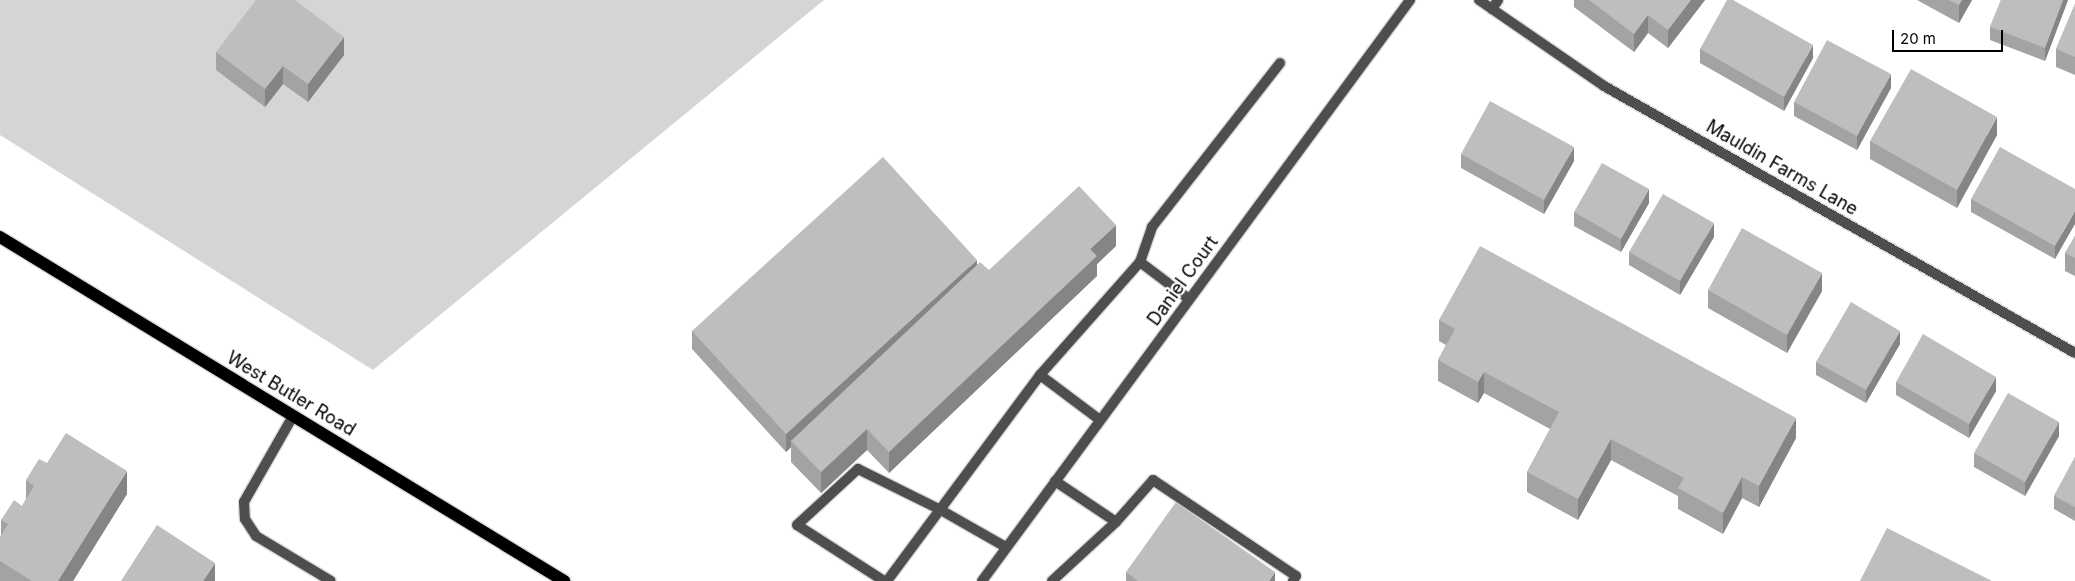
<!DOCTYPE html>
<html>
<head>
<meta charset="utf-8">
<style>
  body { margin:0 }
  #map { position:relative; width:2075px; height:581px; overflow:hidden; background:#fff; font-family:Inter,sans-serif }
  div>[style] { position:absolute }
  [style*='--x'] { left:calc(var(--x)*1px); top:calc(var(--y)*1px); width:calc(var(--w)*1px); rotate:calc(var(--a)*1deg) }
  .green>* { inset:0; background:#d5d5d5 }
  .roads { filter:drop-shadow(1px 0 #dbdbdb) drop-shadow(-1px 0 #dbdbdb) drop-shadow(0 1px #dbdbdb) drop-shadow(0 -1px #dbdbdb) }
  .service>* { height:10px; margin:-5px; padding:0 5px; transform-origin:5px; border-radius:5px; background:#4e4e4e }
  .minor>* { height:10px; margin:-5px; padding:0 5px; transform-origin:5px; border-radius:5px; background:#4e4e4e }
  .primary>* { height:12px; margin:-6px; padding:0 6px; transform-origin:6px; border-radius:6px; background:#000 }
  .wall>* { inset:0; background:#a3a3a3 }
  .shaded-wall>* { inset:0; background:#858585 }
  .building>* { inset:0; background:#bebebe }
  span { translate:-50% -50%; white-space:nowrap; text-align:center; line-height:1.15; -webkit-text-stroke:4.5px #fff; paint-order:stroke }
  .street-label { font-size:18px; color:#000 }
  .scale { position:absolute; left:1892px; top:30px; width:111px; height:22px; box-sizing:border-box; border:2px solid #000; border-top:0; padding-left:6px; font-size:15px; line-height:18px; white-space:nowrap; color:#000; -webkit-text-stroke:4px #fff; paint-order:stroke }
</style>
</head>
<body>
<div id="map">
  <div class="green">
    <div style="clip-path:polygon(0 0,824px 0,373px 370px,0 135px)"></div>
  </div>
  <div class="roads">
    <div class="service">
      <div style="--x:1492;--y:9;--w:11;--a:-56"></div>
      <div style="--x:1140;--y:262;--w:61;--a:37.1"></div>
      <div style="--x:1040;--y:375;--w:75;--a:36.9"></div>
      <div style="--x:293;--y:416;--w:99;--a:119.7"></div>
      <div style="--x:244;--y:502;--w:17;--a:87"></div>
      <div style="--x:245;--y:519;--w:20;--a:57"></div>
      <div style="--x:256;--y:536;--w:87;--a:31"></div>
      <div style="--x:1055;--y:481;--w:73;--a:33.9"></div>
      <div style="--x:1116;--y:522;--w:56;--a:-48.6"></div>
      <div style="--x:1153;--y:480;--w:172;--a:33.9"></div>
      <div style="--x:1296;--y:576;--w:6;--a:121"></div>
      <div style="--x:884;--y:581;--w:103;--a:-147.2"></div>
      <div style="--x:797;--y:525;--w:83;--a:-42.6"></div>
      <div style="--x:858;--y:469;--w:90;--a:26.3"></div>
      <div style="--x:939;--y:509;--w:77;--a:29.6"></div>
      <div style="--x:887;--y:581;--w:257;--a:-53.4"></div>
      <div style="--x:1040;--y:375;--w:151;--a:-48.5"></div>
      <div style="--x:1140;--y:262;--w:37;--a:-71"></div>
      <div style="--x:1152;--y:227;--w:208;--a:-52"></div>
      <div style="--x:1052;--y:581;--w:87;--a:-42.7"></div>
    </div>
    <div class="minor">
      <div style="--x:1479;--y:0;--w:152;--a:34.5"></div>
      <div style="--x:1604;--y:86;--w:541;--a:29.55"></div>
      <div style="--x:982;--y:581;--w:722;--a:-53.62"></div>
    </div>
    <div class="primary">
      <div style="--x:0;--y:237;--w:661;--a:31.38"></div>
    </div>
  </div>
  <div class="wall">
    <div style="clip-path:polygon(1574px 0,1705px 0,1668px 48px,1648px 33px,1634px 52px,1574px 7px)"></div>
    <div style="clip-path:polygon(1917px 0,1972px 0,1959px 23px)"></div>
    <div style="clip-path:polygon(2001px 0,2068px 0,2045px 61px,1990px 40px,1990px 27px)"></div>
    <div style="clip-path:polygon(2075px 4px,2075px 75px,2056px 67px,2056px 49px)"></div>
    <div style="clip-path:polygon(1700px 49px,1813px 58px,1784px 111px,1700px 63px)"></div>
    <div style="clip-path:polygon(216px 52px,344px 55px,308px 102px,283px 84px,265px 107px,216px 70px)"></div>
    <div style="clip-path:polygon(1891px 88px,1857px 150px,1794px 116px,1794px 102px)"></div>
    <div style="clip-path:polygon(1997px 135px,1957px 208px,1870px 159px,1870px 141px)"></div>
    <div style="clip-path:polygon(1461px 154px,1574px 161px,1544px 214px,1461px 168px)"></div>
    <div style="clip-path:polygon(2075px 189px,2055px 259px,1971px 212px,1971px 199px)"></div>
    <div style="clip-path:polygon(1649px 203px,1621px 252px,1574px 226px,1574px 212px)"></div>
    <div style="clip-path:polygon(2075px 236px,2075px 276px,2065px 271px,2065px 253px)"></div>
    <div style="clip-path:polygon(1714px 237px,1680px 295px,1629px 265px,1629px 252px)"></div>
    <div style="clip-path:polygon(1116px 246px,1097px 264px,1097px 276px,889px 473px,867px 450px,821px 493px,791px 462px,791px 447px,786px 452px,692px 349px,692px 331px,977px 265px,989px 270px)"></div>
    <div style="clip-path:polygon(1708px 290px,1822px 291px,1787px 353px,1708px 308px)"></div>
    <div style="clip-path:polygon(1439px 320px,1796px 438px,1759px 507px,1742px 498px,1723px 534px,1678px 509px,1678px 496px,1611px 460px,1578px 520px,1527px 492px,1527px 472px,1550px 429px,1484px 393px,1478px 403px,1438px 381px,1438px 360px,1446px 345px,1439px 341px)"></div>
    <div style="clip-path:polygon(1900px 344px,1866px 403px,1816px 375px,1816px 362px)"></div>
    <div style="clip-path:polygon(1896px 382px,1996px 391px,1969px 438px,1896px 395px)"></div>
    <div style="clip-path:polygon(2059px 436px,2025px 496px,1974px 467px,1974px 453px)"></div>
    <div style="clip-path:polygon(2075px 457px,2075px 521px,2054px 509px,2054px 496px)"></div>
    <div style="clip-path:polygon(47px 463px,127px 494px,73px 581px,0 581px,0 537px,1px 535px,1px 520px,22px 506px,26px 499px,26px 480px)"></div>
    <div style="clip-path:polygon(1126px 572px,1275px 581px,1126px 581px)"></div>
  </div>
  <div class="shaded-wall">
    <div style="clip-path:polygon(1691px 0,1705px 0,1668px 48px,1668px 30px)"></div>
    <div style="clip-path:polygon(1962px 0,1972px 0,1959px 23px,1959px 5px)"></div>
    <div style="clip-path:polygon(2063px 0,2068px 0,2045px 61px,2045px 48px)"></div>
    <div style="clip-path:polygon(1648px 15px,1648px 33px,1634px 52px,1634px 34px)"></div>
    <div style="clip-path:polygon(344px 37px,344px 55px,308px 102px,308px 84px)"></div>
    <div style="clip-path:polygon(1813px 45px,1813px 58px,1784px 111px,1784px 97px)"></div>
    <div style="clip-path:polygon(283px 66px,283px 84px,265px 107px,265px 89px)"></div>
    <div style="clip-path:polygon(1891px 74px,1891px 88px,1857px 150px,1857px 136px)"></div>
    <div style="clip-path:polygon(1997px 117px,1997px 135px,1957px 208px,1957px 190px)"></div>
    <div style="clip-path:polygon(1574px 147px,1574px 161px,1544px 214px,1544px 200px)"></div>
    <div style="clip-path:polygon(1649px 189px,1649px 203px,1621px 252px,1621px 239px)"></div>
    <div style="clip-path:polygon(2075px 211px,2075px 224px,2055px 259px,2055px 246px)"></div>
    <div style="clip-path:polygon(1714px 223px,1714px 237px,1680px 295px,1680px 281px)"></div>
    <div style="clip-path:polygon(1116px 225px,1116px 246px,1097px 264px,1097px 276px,889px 473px,889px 452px,1090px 249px)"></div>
    <div style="clip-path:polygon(977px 260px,977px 278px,791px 441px,791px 447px,786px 452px,786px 434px)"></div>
    <div style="clip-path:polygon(1822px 273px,1822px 291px,1787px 353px,1787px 335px)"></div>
    <div style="clip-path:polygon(1900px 331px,1900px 344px,1866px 403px,1866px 390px)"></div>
    <div style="clip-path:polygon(1484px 372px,1484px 393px,1478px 403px,1478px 382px)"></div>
    <div style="clip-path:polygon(1996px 377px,1996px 391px,1969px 438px,1969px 424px)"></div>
    <div style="clip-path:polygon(1796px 418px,1796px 438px,1759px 507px,1759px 486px)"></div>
    <div style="clip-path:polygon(2059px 422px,2059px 436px,2025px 496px,2025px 482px)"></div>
    <div style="clip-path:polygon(867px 429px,867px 450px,821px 493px,821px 472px)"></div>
    <div style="clip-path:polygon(1611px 439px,1611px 460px,1578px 520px,1578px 499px)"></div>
    <div style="clip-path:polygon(127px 471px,127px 494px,73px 581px,58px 581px)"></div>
    <div style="clip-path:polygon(1742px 477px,1742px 498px,1723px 534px,1723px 513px)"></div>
    <div style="clip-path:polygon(215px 563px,215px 581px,203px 581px)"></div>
    <div style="clip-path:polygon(1275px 572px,1275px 581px,1269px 581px)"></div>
  </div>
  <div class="building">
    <div style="clip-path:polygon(256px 0,295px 0,344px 37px,308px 84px,283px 66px,265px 89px,216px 52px)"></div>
    <div style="clip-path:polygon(1589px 0,1691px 0,1668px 30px,1648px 15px,1634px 34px)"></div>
    <div style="clip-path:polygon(1727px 0,1733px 0,1813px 45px,1784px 97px,1700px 49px)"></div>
    <div style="clip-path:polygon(1949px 0,1962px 0,1959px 5px)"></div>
    <div style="clip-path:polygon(2001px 0,2063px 0,2045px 48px,1990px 27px)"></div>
    <div style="clip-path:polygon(2075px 4px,2075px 57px,2056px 49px)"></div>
    <div style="clip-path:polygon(1827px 40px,1891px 74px,1857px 136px,1794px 102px)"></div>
    <div style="clip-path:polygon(1911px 69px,1997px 117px,1957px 190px,1870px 141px)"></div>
    <div style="clip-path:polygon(1490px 101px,1574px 147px,1544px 200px,1461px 154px)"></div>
    <div style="clip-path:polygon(2000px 147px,2075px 189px,2075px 211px,2055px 246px,1971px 199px)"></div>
    <div style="clip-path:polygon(883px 157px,977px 260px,786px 434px,692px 331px)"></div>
    <div style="clip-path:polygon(1602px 163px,1649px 189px,1621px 239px,1574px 212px)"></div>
    <div style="clip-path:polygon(1079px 186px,1116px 225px,1090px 249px,1097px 256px,889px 452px,867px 429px,821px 472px,791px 441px,980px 262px,989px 270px)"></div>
    <div style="clip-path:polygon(1663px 194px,1714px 223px,1680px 281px,1629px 252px)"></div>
    <div style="clip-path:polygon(1742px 228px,1822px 273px,1787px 335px,1708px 290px)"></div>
    <div style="clip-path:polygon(2075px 236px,2075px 258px,2065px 253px)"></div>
    <div style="clip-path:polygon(1480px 246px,1796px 418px,1759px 486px,1742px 477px,1723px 513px,1678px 488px,1684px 478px,1611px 439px,1578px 499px,1527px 472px,1559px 412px,1484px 372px,1478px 382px,1438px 360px,1455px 329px,1439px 320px)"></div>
    <div style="clip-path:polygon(1851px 302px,1900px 331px,1866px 390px,1816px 362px)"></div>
    <div style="clip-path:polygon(1923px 334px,1996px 377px,1969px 424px,1896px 382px)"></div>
    <div style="clip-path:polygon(2008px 393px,2059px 422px,2025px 482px,1974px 453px)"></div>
    <div style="clip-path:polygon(66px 433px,127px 471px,58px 581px,32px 581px,0 561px,0 537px,8px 524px,1px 520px,14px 500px,22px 506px,34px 486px,26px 480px,39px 459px,47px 463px)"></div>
    <div style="clip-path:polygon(2075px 457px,2075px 507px,2054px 496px)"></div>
    <div style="clip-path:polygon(1176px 502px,1275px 572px,1269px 581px,1138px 581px,1126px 572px)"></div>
    <div style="clip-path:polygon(157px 525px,215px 563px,203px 581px,121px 581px)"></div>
    <div style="clip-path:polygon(1887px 528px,1992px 581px,1860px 581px)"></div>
  </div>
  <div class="street-label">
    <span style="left:1782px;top:168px;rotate:30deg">Mauldin Farms Lane</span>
    <span style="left:1183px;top:281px;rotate:-54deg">Daniel Court</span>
    <span style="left:291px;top:394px;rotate:31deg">West Butler Road</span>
  </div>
  <div class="scale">20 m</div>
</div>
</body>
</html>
